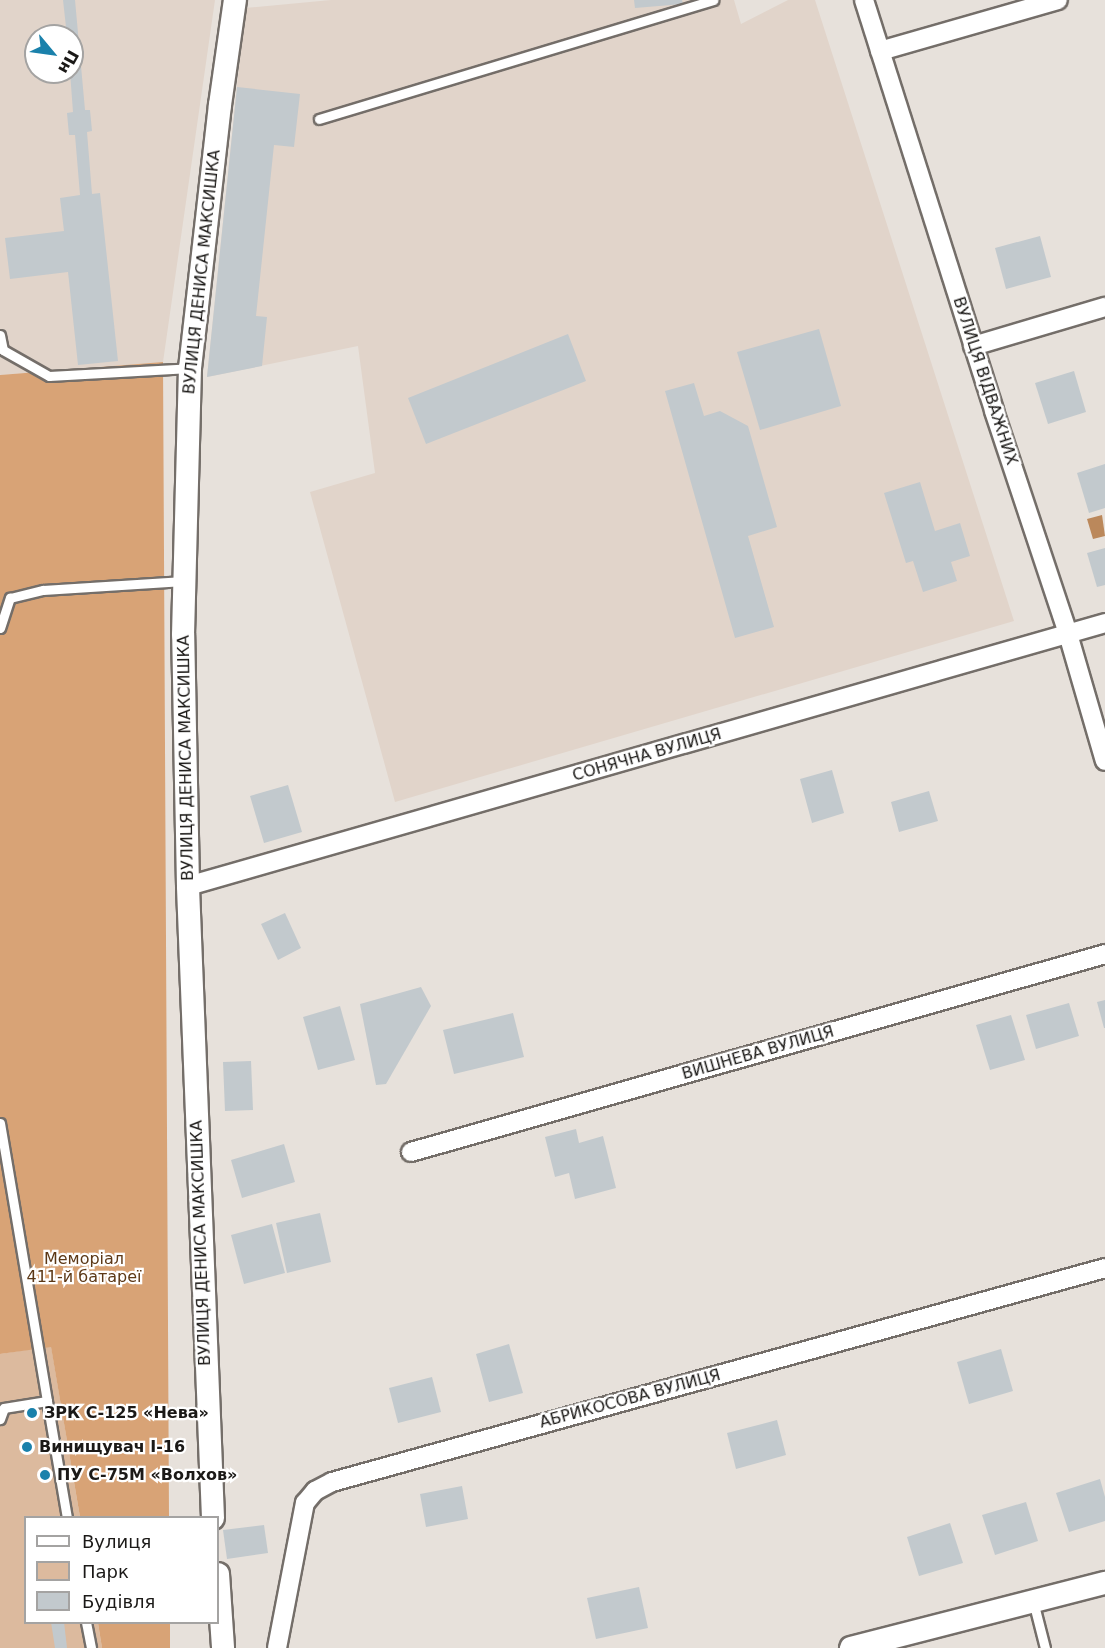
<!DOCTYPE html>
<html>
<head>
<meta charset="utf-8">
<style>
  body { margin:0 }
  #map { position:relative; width:1105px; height:1648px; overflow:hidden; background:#e7e1db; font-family:"DejaVu Sans",sans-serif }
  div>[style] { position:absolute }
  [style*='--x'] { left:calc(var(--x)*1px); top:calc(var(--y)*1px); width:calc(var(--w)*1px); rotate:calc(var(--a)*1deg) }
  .built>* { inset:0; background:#e1d4ca }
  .green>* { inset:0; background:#dcba9e }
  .forest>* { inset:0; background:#d8a376 }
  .water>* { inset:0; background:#bb885b }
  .building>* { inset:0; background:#c2c9cd }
  .roads { filter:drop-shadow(2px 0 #746e69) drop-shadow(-2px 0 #746e69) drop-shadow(0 2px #746e69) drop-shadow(0 -2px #746e69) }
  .service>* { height:9px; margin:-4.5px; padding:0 4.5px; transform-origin:4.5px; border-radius:4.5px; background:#fff }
  .minor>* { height:18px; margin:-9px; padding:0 9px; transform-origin:9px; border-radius:9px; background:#fff }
  .tertiary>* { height:22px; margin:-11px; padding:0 11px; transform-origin:11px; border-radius:11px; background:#fff }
  .dots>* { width:16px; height:16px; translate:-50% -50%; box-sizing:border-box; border:3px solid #fff; border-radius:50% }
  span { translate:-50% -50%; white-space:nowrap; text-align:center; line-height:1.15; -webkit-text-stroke:4.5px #fff; paint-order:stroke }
  .street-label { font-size:16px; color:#1b1917 }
  .park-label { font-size:16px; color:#5c3816 }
  .poi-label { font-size:16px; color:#1b1917; font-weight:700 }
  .left { translate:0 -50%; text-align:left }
  .legend { position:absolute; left:24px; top:1516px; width:195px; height:108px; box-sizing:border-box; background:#fff; border:2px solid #a4a3a2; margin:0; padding:8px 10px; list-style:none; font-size:18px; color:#1b1917 }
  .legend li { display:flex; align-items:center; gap:12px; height:30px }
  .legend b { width:30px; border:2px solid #a4a3a2 }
  .north { position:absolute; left:24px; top:24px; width:60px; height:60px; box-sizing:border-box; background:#fff; border:2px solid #a4a3a2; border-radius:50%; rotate:119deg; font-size:16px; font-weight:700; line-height:24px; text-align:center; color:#1b1917 }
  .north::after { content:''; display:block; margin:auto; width:21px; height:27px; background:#1a81ab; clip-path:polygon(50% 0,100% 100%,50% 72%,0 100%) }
</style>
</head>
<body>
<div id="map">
  <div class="built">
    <div style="clip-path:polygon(evenodd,0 0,215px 0,163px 362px,0 375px,0 0,36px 36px,72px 36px,72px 72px,36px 72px,36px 36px)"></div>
    <div style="clip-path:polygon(331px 0,734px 0,741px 24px,788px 0,815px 0,1014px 621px,395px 802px,310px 492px,375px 473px,358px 346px,207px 377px,245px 8px)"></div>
  </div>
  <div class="green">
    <div style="clip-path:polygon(51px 1346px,80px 1517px,26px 1518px,26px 1622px,98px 1623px,102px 1648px,0 1648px,0 1354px)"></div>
  </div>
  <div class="forest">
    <div style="clip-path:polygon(163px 362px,169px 1517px,80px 1517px,51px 1347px,0 1354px,0 375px)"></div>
    <div style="clip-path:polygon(98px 1623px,170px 1623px,170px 1648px,102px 1648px)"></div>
  </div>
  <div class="water">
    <div style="clip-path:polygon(1102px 515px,1105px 536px,1093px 539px,1087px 519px)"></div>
  </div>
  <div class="building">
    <div style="clip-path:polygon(63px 0,75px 0,85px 110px,90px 110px,92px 131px,87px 132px,92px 194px,100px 193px,118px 361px,78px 365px,68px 272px,10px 279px,5px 238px,64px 231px,60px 198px,80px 195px,75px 135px,69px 135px,67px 113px,73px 112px,70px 72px,72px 72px,72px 36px,67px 36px)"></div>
    <div style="clip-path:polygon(634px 0,682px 0,683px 4px,635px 8px)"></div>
    <div style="clip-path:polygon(237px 87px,300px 94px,294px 147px,274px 145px,256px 316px,267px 317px,262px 366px,207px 377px)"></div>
    <div style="clip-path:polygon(1040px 236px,1051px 277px,1006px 289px,995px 248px)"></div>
    <div style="clip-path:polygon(819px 329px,841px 406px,760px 430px,737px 352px)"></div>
    <div style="clip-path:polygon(568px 334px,586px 381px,426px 444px,408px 398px)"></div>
    <div style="clip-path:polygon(1074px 371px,1086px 412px,1048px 424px,1035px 383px)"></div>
    <div style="clip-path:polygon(694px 383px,704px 416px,720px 411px,748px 426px,777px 527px,748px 536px,774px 627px,735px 638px,665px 391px)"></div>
    <div style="clip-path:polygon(1105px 464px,1105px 508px,1089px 513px,1077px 473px)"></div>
    <div style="clip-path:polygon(920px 482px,935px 531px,960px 523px,970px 556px,951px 562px,957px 581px,923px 592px,913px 561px,906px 563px,884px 493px)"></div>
    <div style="clip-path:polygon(1105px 548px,1105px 585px,1097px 587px,1087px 553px)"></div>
    <div style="clip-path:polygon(832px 770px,844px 813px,812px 823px,800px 779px)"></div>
    <div style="clip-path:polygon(288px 785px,302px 832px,264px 843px,250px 796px)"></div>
    <div style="clip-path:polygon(929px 791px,938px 821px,899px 832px,891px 802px)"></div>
    <div style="clip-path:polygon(285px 913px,301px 948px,278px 960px,261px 924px)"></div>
    <div style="clip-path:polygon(421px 987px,431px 1006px,386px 1084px,376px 1085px,360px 1004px)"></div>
    <div style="clip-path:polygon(1105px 1000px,1105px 1028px,1104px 1028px,1097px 1002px)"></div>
    <div style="clip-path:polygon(1069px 1003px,1079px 1036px,1036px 1049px,1026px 1015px)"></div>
    <div style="clip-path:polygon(340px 1006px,355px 1060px,318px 1070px,303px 1017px)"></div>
    <div style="clip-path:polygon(513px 1013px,524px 1057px,454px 1074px,443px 1030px)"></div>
    <div style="clip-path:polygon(1011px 1015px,1025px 1060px,990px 1070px,976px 1025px)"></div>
    <div style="clip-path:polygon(251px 1061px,253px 1110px,225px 1111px,223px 1062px)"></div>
    <div style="clip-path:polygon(576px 1129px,579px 1143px,603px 1136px,616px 1188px,575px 1199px,569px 1173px,555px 1177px,545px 1137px)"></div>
    <div style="clip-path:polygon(284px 1144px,295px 1182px,242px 1198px,231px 1160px)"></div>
    <div style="clip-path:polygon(320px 1213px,331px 1262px,287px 1273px,276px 1223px)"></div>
    <div style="clip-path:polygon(272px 1224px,285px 1273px,244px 1284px,231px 1235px)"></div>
    <div style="clip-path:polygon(509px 1344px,523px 1393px,489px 1402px,476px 1354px)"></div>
    <div style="clip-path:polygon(1001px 1349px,1013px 1391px,969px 1404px,957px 1362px)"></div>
    <div style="clip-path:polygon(432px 1377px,441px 1412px,398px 1423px,389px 1388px)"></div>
    <div style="clip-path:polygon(777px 1420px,786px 1455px,736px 1469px,727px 1433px)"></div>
    <div style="clip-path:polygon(1100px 1479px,1105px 1497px,1105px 1521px,1069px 1532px,1056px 1493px)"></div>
    <div style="clip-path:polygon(462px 1486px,468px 1519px,426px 1527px,420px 1494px)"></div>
    <div style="clip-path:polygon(1026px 1502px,1038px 1541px,995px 1555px,982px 1515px)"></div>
    <div style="clip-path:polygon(950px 1523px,963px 1563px,919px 1576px,907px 1537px)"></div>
    <div style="clip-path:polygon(264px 1525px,268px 1553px,227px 1559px,223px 1530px)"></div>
    <div style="clip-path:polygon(639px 1587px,648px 1628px,596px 1639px,587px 1598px)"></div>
    <div style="clip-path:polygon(51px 1622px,64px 1622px,67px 1648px,55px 1648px)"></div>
  </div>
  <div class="roads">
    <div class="service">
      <div style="--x:319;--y:119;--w:412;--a:-16.8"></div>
      <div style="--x:0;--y:335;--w:15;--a:79"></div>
      <div style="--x:3;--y:350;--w:53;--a:29.5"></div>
      <div style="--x:49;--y:376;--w:141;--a:-3.2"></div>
      <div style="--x:0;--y:628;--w:32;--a:-72"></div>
      <div style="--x:10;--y:598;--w:34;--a:-14"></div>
      <div style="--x:43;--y:590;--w:141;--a:-3.7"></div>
      <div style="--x:0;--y:1123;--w:282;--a:80.4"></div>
      <div style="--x:47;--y:1401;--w:44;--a:170.8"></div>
      <div style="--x:4;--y:1408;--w:12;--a:110"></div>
      <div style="--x:47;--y:1401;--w:119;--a:80.3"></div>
      <div style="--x:1033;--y:1601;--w:49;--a:75.7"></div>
      <div style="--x:86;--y:1622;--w:26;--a:79"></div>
    </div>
    <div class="minor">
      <div style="--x:864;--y:0;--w:431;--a:72.4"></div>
      <div style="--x:994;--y:411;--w:235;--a:71.6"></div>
      <div style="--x:1068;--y:634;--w:132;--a:73.8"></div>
      <div style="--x:880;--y:51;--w:185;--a:-16"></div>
      <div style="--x:973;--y:346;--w:138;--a:-16.5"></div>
      <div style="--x:188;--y:886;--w:954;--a:-16"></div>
      <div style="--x:411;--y:1152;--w:722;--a:-15.92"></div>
      <div style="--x:277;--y:1648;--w:148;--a:-79.1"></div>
      <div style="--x:305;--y:1503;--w:16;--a:-50"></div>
      <div style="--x:315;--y:1491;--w:19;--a:-28"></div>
      <div style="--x:332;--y:1482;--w:802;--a:-15.47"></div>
    </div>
    <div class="tertiary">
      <div style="--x:213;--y:1518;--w:632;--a:-92.27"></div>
      <div style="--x:188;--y:886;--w:251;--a:-91.1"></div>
      <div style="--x:183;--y:635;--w:267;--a:-88.5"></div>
      <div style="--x:190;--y:368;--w:265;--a:-83.5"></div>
      <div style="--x:220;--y:105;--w:106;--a:-81.9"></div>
      <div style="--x:218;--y:1574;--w:74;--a:86.1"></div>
      <div style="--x:851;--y:1648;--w:262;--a:-14.4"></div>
    </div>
  </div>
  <div class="dots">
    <div style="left:32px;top:1413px;background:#1a81ab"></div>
    <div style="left:27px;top:1447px;background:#1a81ab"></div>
    <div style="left:45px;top:1475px;background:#1a81ab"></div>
  </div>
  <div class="street-label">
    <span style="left:202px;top:272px;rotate:-84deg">ВУЛИЦЯ ДЕНИСА МАКСИШКА</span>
    <span style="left:985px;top:381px;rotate:72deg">ВУЛИЦЯ ВІДВАЖНИХ</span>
    <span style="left:647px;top:755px;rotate:-16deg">СОНЯЧНА ВУЛИЦЯ</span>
    <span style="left:186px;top:758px;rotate:-91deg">ВУЛИЦЯ ДЕНИСА МАКСИШКА</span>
    <span style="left:758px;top:1053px;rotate:-16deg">ВИШНЕВА ВУЛИЦЯ</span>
    <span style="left:201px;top:1243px;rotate:-92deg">ВУЛИЦЯ ДЕНИСА МАКСИШКА</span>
    <span style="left:630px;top:1399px;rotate:-15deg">АБРИКОСОВА ВУЛИЦЯ</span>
  </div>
  <div class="park-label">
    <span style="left:84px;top:1268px">Меморіал<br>411-й батареї</span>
  </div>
  <div class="poi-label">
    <span class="left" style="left:44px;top:1413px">ЗРК С-125 «Нева»</span>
    <span class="left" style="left:39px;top:1447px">Винищувач І-16</span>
    <span class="left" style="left:57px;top:1475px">ПУ С-75М «Волхов»</span>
  </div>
  <ul class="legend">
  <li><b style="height:8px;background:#fff"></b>Вулиця</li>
  <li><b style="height:16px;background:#dcba9e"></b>Парк</li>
  <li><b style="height:16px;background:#c2c9cd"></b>Будівля</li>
  </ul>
  <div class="north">Пн</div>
</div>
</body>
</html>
